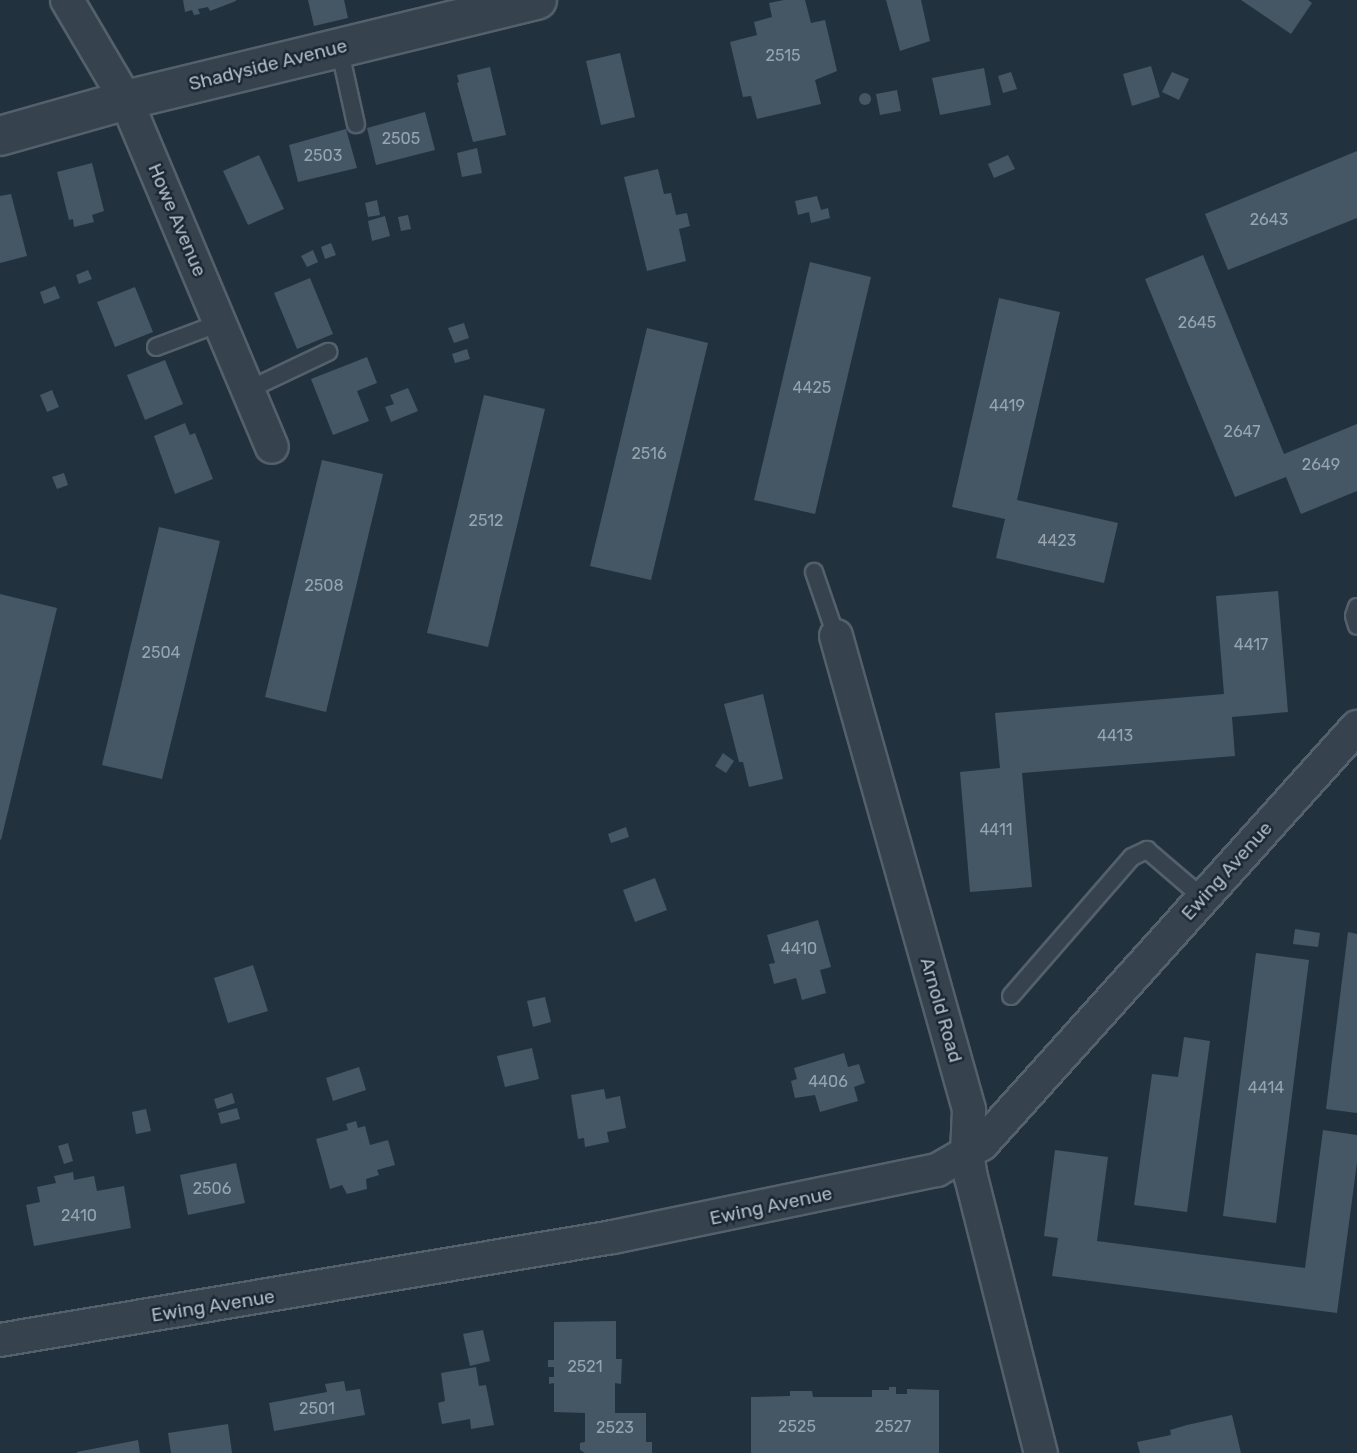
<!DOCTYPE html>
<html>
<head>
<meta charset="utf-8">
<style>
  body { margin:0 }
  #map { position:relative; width:1357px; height:1453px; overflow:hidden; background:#22313e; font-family:Rubik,sans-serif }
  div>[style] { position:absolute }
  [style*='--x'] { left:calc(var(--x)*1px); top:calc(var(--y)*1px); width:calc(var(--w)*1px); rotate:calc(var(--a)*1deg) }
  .building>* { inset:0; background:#455764 }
  .round { border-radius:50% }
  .roads { filter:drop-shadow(2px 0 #54606c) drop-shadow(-2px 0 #54606c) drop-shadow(0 2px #54606c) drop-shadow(0 -2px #54606c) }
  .service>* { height:16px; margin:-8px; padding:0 8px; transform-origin:8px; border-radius:8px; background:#36434e }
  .minor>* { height:32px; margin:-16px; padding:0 16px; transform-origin:16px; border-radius:16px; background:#36434e }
  .tertiary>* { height:38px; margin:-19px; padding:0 19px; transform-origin:19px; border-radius:19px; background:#36434e }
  span { translate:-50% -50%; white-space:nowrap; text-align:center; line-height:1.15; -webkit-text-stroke:5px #1b2833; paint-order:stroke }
  .number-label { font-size:16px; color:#96a4b0 }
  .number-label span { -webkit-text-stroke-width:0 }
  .street-label { font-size:19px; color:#b1bdc9 }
</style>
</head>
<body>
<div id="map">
  <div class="building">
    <div style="clip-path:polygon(183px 0,236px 0,236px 1px,210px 11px,208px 7px,198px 9px,200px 14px,194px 15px,192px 10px,185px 12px)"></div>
    <div style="clip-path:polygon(308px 0,344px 0,348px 18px,314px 26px)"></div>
    <div style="clip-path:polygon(784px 0,805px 0,811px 23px,825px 20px,837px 71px,815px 80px,821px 104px,757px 119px,751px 96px,743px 97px,730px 42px,757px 35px,754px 22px,772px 17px,769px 3px)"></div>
    <div style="clip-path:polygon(886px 0,921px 0,930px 41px,900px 51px)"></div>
    <div style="clip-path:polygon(1241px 0,1308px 0,1312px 3px,1291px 34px)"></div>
    <div style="clip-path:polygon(620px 53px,635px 117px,601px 125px,586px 61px)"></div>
    <div style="clip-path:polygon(1151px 66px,1160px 97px,1132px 106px,1123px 74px)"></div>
    <div style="clip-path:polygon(490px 67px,506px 135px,473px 142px,457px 83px,459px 82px,457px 75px)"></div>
    <div style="clip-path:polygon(984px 68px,991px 105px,940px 115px,932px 78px)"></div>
    <div style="clip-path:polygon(1011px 72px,1017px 89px,1003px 93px,998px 76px)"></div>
    <div style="clip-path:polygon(1172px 72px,1189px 79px,1179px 100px,1162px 92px)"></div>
    <div style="clip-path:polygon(897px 90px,901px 111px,880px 115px,876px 94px)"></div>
    <div class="round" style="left:859px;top:93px;width:12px;height:12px"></div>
    <div style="clip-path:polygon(425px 112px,435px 150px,376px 165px,367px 128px)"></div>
    <div style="clip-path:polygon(346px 129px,357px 168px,298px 182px,289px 145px)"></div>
    <div style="clip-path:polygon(477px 148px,482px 173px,462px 177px,457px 153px)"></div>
    <div style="clip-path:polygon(1357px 151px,1357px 218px,1228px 270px,1205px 214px)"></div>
    <div style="clip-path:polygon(259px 155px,284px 209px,248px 225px,223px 171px)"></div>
    <div style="clip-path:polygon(1008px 155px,1015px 169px,994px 178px,988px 164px)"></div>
    <div style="clip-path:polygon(92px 163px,104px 211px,92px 215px,94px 222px,74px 227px,73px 219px,69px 220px,57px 172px)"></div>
    <div style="clip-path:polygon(658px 169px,664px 194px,671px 193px,676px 215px,687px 213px,690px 226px,679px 229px,686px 261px,647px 271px,624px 177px)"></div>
    <div style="clip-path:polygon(11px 194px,27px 256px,0 263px,0 196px)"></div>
    <div style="clip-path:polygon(817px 196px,821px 210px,828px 208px,830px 218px,811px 223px,809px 212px,798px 215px,795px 201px)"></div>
    <div style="clip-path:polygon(377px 200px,380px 215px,368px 217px,365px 203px)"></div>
    <div style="clip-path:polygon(408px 215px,411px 229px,401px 231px,398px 217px)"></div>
    <div style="clip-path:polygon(385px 216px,390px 236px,372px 241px,368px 221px)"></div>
    <div style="clip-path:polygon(331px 243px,336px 255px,325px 259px,321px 247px)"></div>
    <div style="clip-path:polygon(313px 250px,318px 262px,307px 267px,301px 256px)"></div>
    <div style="clip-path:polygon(1203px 255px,1284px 454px,1357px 424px,1357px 491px,1301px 514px,1286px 477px,1235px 497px,1145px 279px)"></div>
    <div style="clip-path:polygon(810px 262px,871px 277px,815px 514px,754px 500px)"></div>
    <div style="clip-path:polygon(88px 270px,92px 279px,79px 284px,76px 275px)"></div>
    <div style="clip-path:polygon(310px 278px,333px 334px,297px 349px,274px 293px)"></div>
    <div style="clip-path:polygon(55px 286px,60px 298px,44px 304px,40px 292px)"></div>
    <div style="clip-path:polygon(135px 287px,153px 332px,115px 347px,97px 302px)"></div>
    <div style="clip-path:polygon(999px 298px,1060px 312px,1017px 500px,1118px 523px,1104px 583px,996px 558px,1005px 519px,952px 507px)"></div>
    <div style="clip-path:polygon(464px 323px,469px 338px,454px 343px,448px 328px)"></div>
    <div style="clip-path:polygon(647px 328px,708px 343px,651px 580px,590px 566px)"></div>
    <div style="clip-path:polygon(467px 349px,470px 359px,455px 363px,452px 354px)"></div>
    <div style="clip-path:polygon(367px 357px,377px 383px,357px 391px,369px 421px,333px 435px,311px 379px)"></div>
    <div style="clip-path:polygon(165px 360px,183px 404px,145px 420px,127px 375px)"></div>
    <div style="clip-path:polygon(408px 388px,418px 411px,391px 422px,385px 407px,394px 404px,390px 395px)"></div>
    <div style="clip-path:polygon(52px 390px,59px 407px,47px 412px,40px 395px)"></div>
    <div style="clip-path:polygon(484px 395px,545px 409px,488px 647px,427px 633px)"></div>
    <div style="clip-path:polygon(185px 423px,190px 435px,195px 433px,213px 479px,175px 494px,154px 436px)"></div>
    <div style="clip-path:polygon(322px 460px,383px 474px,326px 712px,265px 697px)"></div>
    <div style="clip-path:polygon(64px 473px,68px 485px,57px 489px,52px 477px)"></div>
    <div style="clip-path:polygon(159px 527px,220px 541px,162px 779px,102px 765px)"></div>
    <div style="clip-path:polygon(1278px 591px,1288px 712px,1232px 717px,1235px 756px,1022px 773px,1032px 887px,970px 892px,960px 772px,1000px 768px,995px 713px,1224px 694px,1216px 596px)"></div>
    <div style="clip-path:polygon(0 594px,57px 608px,1px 840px,0 839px)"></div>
    <div style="clip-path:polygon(763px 694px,783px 779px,749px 787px,743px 762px,739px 762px,724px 704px)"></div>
    <div style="clip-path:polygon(723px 753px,734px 761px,726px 773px,715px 766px)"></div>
    <div style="clip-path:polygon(626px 827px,629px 837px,611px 843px,608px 834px)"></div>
    <div style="clip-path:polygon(655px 878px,667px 910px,635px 922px,623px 890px)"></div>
    <div style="clip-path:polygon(818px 920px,831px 967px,820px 970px,826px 993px,802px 1000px,796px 978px,774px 984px,769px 964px,775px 963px,767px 935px)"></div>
    <div style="clip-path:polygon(1295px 929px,1320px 933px,1318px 947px,1293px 944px)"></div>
    <div style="clip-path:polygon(1348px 932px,1357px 934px,1357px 1113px,1326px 1109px)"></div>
    <div style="clip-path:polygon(1256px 953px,1309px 960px,1276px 1223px,1223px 1216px)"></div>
    <div style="clip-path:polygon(253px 965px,268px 1011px,228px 1023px,214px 978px)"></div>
    <div style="clip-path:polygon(545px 997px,551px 1022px,533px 1027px,527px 1001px)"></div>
    <div style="clip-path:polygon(1184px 1037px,1210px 1041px,1187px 1212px,1134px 1205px,1152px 1074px,1178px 1077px)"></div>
    <div style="clip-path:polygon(532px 1048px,539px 1079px,505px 1087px,497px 1056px)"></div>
    <div style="clip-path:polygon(844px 1053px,848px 1067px,859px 1064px,865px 1083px,854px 1087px,858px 1101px,820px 1112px,815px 1095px,795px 1098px,791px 1081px,797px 1079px,794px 1068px)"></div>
    <div style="clip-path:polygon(359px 1067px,366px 1090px,333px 1101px,326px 1078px)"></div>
    <div style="clip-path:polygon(604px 1089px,606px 1099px,620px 1096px,626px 1128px,607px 1132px,609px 1142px,585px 1147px,584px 1138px,578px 1139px,571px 1095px)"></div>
    <div style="clip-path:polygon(232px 1093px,235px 1103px,217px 1109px,214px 1099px)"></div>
    <div style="clip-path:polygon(237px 1108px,240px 1119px,221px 1124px,218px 1113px)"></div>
    <div style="clip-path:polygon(146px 1109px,151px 1131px,136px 1134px,132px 1112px)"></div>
    <div style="clip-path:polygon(356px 1121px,358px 1128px,365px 1126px,370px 1145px,388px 1140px,395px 1165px,377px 1170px,379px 1175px,366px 1179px,367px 1189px,347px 1194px,342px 1185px,330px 1189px,316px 1139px,348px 1130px,346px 1124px)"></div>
    <div style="clip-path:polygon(1323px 1130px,1357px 1135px,1357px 1163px,1337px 1313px,1052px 1276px,1058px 1238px,1044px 1236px,1055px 1150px,1108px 1157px,1097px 1241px,1305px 1268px)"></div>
    <div style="clip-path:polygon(68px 1143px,73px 1161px,64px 1164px,58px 1146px)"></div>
    <div style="clip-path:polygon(236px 1163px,245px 1203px,188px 1215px,180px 1175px)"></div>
    <div style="clip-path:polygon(73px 1172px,74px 1180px,94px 1176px,97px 1191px,124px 1186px,131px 1228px,34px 1246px,26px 1205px,40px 1202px,37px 1187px,56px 1183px,54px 1176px)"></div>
    <div style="clip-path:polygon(616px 1321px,616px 1359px,622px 1359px,621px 1384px,615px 1383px,615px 1413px,646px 1413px,646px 1442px,652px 1442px,652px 1453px,585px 1453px,580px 1450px,580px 1443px,585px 1442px,585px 1413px,554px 1412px,554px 1383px,549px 1384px,549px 1377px,554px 1377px,554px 1367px,548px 1367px,548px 1360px,554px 1360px,554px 1322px)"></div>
    <div style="clip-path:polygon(483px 1330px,490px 1361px,470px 1366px,463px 1334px)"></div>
    <div style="clip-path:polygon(476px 1367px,479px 1386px,486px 1385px,494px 1425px,471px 1429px,470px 1419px,442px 1424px,438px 1403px,445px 1401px,441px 1373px)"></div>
    <div style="clip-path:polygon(344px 1381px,346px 1391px,360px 1389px,365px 1415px,274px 1431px,269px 1403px,327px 1392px,325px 1384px)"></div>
    <div style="clip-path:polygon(889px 1387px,896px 1387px,896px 1394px,907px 1394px,907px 1389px,939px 1390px,939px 1453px,751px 1453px,751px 1397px,790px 1396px,790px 1391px,812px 1391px,813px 1397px,872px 1397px,872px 1390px,889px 1390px)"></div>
    <div style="clip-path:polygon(1232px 1415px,1241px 1453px,1140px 1453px,1137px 1442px,1171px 1435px,1170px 1430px,1187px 1425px)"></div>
    <div style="clip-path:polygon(228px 1424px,232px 1453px,171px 1453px,168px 1433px)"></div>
    <div style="clip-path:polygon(138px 1440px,140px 1453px,77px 1453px,77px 1452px)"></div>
  </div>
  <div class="roads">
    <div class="service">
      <div style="--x:339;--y:47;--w:79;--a:77.6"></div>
      <div style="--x:156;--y:347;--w:68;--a:-20.6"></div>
      <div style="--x:248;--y:390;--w:89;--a:-25.4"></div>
      <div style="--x:814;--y:572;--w:68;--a:71"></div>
      <div style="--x:1357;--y:607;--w:9;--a:108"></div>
      <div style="--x:1354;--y:616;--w:10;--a:73"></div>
      <div style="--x:1011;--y:996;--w:184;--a:-49"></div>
      <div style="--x:1132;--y:857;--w:17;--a:-25"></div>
      <div style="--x:1147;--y:850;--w:74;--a:40.6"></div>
    </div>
    <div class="minor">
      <div style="--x:67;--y:0;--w:116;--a:59.5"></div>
      <div style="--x:126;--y:100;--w:376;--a:67.2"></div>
      <div style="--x:836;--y:636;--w:492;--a:74.3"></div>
      <div style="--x:969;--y:1110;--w:43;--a:92.7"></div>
      <div style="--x:967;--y:1153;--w:24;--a:81"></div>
      <div style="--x:971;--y:1177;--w:285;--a:75.8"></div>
      <div style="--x:0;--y:1340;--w:622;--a:-9.54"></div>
      <div style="--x:613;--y:1237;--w:331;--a:-11.7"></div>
      <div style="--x:937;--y:1170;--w:52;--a:-30"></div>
      <div style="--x:982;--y:1144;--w:561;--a:-48.04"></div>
    </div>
    <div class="tertiary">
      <div style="--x:0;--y:136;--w:131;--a:-15.9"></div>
      <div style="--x:126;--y:100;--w:423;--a:-13.7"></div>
    </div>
  </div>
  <div class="number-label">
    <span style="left:783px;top:56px">2515</span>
    <span style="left:401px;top:139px">2505</span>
    <span style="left:323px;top:156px">2503</span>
    <span style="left:1269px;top:220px">2643</span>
    <span style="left:1197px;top:323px">2645</span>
    <span style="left:812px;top:388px">4425</span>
    <span style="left:1007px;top:406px">4419</span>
    <span style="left:1242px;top:432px">2647</span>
    <span style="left:649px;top:454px">2516</span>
    <span style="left:1321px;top:465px">2649</span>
    <span style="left:486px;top:521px">2512</span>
    <span style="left:1057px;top:541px">4423</span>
    <span style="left:324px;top:586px">2508</span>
    <span style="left:1251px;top:645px">4417</span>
    <span style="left:161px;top:653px">2504</span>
    <span style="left:1115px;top:736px">4413</span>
    <span style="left:996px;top:830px">4411</span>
    <span style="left:799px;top:949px">4410</span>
    <span style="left:828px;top:1082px">4406</span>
    <span style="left:1266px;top:1088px">4414</span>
    <span style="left:212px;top:1189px">2506</span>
    <span style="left:79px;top:1216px">2410</span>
    <span style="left:585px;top:1367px">2521</span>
    <span style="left:317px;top:1409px">2501</span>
    <span style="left:797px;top:1427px">2525</span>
    <span style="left:893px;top:1427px">2527</span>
    <span style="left:615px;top:1428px">2523</span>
  </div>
  <div class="street-label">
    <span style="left:268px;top:65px;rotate:-14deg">Shadyside Avenue</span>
    <span style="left:177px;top:220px;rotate:67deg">Howe Avenue</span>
    <span style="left:1227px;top:871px;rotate:-48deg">Ewing Avenue</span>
    <span style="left:941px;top:1010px;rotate:74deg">Arnold Road</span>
    <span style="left:771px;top:1206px;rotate:-12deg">Ewing Avenue</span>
    <span style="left:213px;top:1306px;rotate:-9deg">Ewing Avenue</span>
  </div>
</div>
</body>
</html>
